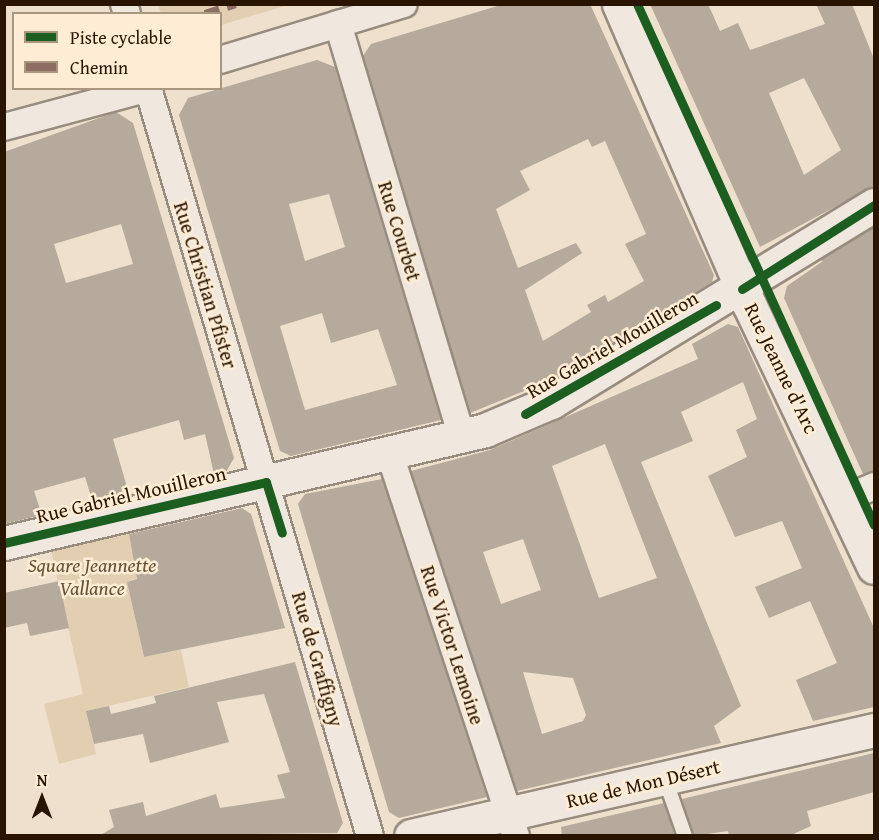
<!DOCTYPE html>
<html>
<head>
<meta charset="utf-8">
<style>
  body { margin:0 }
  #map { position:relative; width:879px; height:840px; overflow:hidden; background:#eee0cc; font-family:"Gentium Book Plus",serif }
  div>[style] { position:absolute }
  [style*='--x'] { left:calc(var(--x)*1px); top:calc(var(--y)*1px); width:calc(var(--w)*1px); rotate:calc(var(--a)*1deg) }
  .green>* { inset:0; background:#e2cfb2 }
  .building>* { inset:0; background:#b5aa9b }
  .roads { filter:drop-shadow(2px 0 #978c7e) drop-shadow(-2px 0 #978c7e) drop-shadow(0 2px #978c7e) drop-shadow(0 -2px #978c7e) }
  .lane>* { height:14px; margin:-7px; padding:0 7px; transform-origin:7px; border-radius:7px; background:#f0e8df }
  .street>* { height:26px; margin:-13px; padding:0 13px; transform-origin:13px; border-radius:13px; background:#f0e8df }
  .secondary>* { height:33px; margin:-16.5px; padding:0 16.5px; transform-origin:16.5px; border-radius:16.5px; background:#f0e8df }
  .quiet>* { height:8px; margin-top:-4px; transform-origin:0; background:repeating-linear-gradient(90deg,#8d6e63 0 15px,transparent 0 23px) }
  .cycleway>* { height:9px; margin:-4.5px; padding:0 4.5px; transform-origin:4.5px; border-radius:4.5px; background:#1b5e20 }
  span { translate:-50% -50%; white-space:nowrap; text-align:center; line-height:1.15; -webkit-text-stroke:5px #feedd4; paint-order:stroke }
  .street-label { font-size:20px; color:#291400 }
  .park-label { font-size:20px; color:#675137; font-style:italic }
  .frame { position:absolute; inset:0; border:6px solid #291400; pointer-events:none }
  .legend { position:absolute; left:12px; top:12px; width:210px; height:78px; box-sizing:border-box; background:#feedd4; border:2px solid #a9967f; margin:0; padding:8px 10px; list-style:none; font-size:18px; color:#291400 }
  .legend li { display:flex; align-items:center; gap:12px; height:30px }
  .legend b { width:30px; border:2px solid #a9967f }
  .north { position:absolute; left:12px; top:768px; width:60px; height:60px; -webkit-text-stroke:4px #feedd4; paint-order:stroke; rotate:0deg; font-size:16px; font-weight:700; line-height:24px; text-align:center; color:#291400 }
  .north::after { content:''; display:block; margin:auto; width:21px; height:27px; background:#291400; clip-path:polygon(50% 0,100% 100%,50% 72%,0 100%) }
</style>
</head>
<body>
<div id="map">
  <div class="green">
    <div style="clip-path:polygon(158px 5px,158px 4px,288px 5px,221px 25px,220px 14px,161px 13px)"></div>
    <div style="clip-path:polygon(129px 534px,137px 578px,127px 582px,144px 657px,181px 650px,189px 687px,87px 711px,96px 754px,59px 764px,44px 704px,83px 694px,51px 550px)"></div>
  </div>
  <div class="building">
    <div style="clip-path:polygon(evenodd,504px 4px,590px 4px,714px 275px,712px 282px,549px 381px,470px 413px,363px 56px,371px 44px,504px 4px,588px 139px,592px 147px,605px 141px,646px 234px,625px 244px,644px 281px,608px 302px,605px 295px,587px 305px,591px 312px,543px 341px,525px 290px,582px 253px,576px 243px,518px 268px,496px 209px,530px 190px,520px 171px,588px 139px)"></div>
    <div style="clip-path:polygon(evenodd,650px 4px,708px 4px,720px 31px,738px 23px,750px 50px,825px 24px,816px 4px,852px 4px,874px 59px,874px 186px,760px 247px,650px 4px,804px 78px,841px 150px,804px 175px,769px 93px,804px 78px)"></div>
    <div style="clip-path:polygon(evenodd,317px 60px,335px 67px,441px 420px,291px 456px,280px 451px,179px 115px,188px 98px,317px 60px,329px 194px,345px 247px,305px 261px,289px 204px,329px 194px,317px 60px,322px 313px,331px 343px,378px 329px,397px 385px,305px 410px,280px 326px,322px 313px)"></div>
    <div style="clip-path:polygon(evenodd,116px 112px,133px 123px,234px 458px,226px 472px,214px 474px,205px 434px,184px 440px,179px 420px,113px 439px,129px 494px,93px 503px,85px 477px,34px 491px,42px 515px,4px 524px,4px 152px,116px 112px,121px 224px,133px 264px,66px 283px,54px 244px,121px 224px)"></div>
    <div style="clip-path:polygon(874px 227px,874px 471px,863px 474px,784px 298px,787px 286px,823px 261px,819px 260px)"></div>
    <div style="clip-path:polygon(evenodd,728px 324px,738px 327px,874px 628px,874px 707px,813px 721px,796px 680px,837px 663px,810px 601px,769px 618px,755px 587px,802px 568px,782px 521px,735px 537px,708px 476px,747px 457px,736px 430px,757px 419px,743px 382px,681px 412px,693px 441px,641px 462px,741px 706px,714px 726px,721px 743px,517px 791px,411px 471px,490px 450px,698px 359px,692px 344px,728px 324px,605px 444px,657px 578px,599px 598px,552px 466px,605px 444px,728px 324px,523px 539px,541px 590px,501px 604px,483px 552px,523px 539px,728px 324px,523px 672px,573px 678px,586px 715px,583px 721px,542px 734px,523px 672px)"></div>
    <div style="clip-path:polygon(382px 479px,487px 797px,399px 818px,389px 812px,298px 504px,305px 494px)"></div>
    <div style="clip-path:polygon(242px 508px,251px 514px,285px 628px,144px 657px,127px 582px,137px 579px,129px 534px)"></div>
    <div style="clip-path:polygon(59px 581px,69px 628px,30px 636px,27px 623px,4px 628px,4px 593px)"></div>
    <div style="clip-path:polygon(295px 662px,343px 823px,337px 833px,99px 836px,114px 827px,109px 810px,143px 802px,146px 816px,216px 794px,220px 808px,285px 798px,277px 775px,290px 772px,264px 694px,217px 702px,229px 742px,150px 763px,143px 734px,94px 744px,86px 711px,109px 706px,111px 714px,156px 703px,154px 696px)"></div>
    <div style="clip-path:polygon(874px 753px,874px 792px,807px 811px,811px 826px,789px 836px,729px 836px,728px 831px,694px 836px,682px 799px)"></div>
    <div style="clip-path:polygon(664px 803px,675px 836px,562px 836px,561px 827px)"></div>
  </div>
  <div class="roads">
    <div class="lane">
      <div style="--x:665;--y:779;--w:60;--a:70.7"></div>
    </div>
    <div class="street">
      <div style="--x:124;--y:4;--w:10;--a:73"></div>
      <div style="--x:338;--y:24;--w:432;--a:73.3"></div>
      <div style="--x:220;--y:60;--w:192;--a:-16.9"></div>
      <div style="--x:148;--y:88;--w:780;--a:73.47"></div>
      <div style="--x:4;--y:127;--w:151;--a:-15"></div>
      <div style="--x:390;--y:455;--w:401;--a:71.7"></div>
      <div style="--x:844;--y:499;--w:33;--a:-23"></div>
    </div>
    <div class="secondary">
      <div style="--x:619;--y:4;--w:327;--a:66.6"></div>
      <div style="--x:749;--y:304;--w:291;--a:64.6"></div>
      <div style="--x:4;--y:543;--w:494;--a:-13.2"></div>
      <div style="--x:485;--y:430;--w:72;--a:-23"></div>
      <div style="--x:551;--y:402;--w:378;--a:-31.4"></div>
      <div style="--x:411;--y:836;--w:475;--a:-12.9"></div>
    </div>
  </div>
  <div class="quiet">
    <div style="--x:205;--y:14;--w:32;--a:-18"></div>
  </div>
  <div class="cycleway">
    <div style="--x:637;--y:4;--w:572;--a:65.54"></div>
    <div style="--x:742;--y:289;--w:156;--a:-32.5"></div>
    <div style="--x:525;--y:414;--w:220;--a:-29.7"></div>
    <div style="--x:4;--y:543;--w:269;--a:-13.1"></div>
    <div style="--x:266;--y:482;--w:53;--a:72.6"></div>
  </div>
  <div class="street-label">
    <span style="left:400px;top:231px;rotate:73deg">Rue Courbet</span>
    <span style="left:206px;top:285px;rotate:73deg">Rue Christian Pfister</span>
    <span style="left:612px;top:344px;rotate:-30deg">Rue Gabriel Mouilleron</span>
    <span style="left:782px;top:368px;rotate:64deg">Rue Jeanne d'Arc</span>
    <span style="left:131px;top:494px;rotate:-13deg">Rue Gabriel Mouilleron</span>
    <span style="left:453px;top:645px;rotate:72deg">Rue Victor Lemoine</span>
    <span style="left:318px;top:659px;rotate:74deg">Rue de Graffigny</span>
    <span style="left:643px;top:783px;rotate:-13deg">Rue de Mon Désert</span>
  </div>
  <div class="park-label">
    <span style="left:92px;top:576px">Square Jeannette<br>Vallance</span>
  </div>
  <div class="frame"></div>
  <ul class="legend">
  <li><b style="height:8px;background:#1b5e20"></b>Piste cyclable</li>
  <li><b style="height:8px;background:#8d6e63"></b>Chemin</li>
  </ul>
  <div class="north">N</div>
</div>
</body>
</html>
